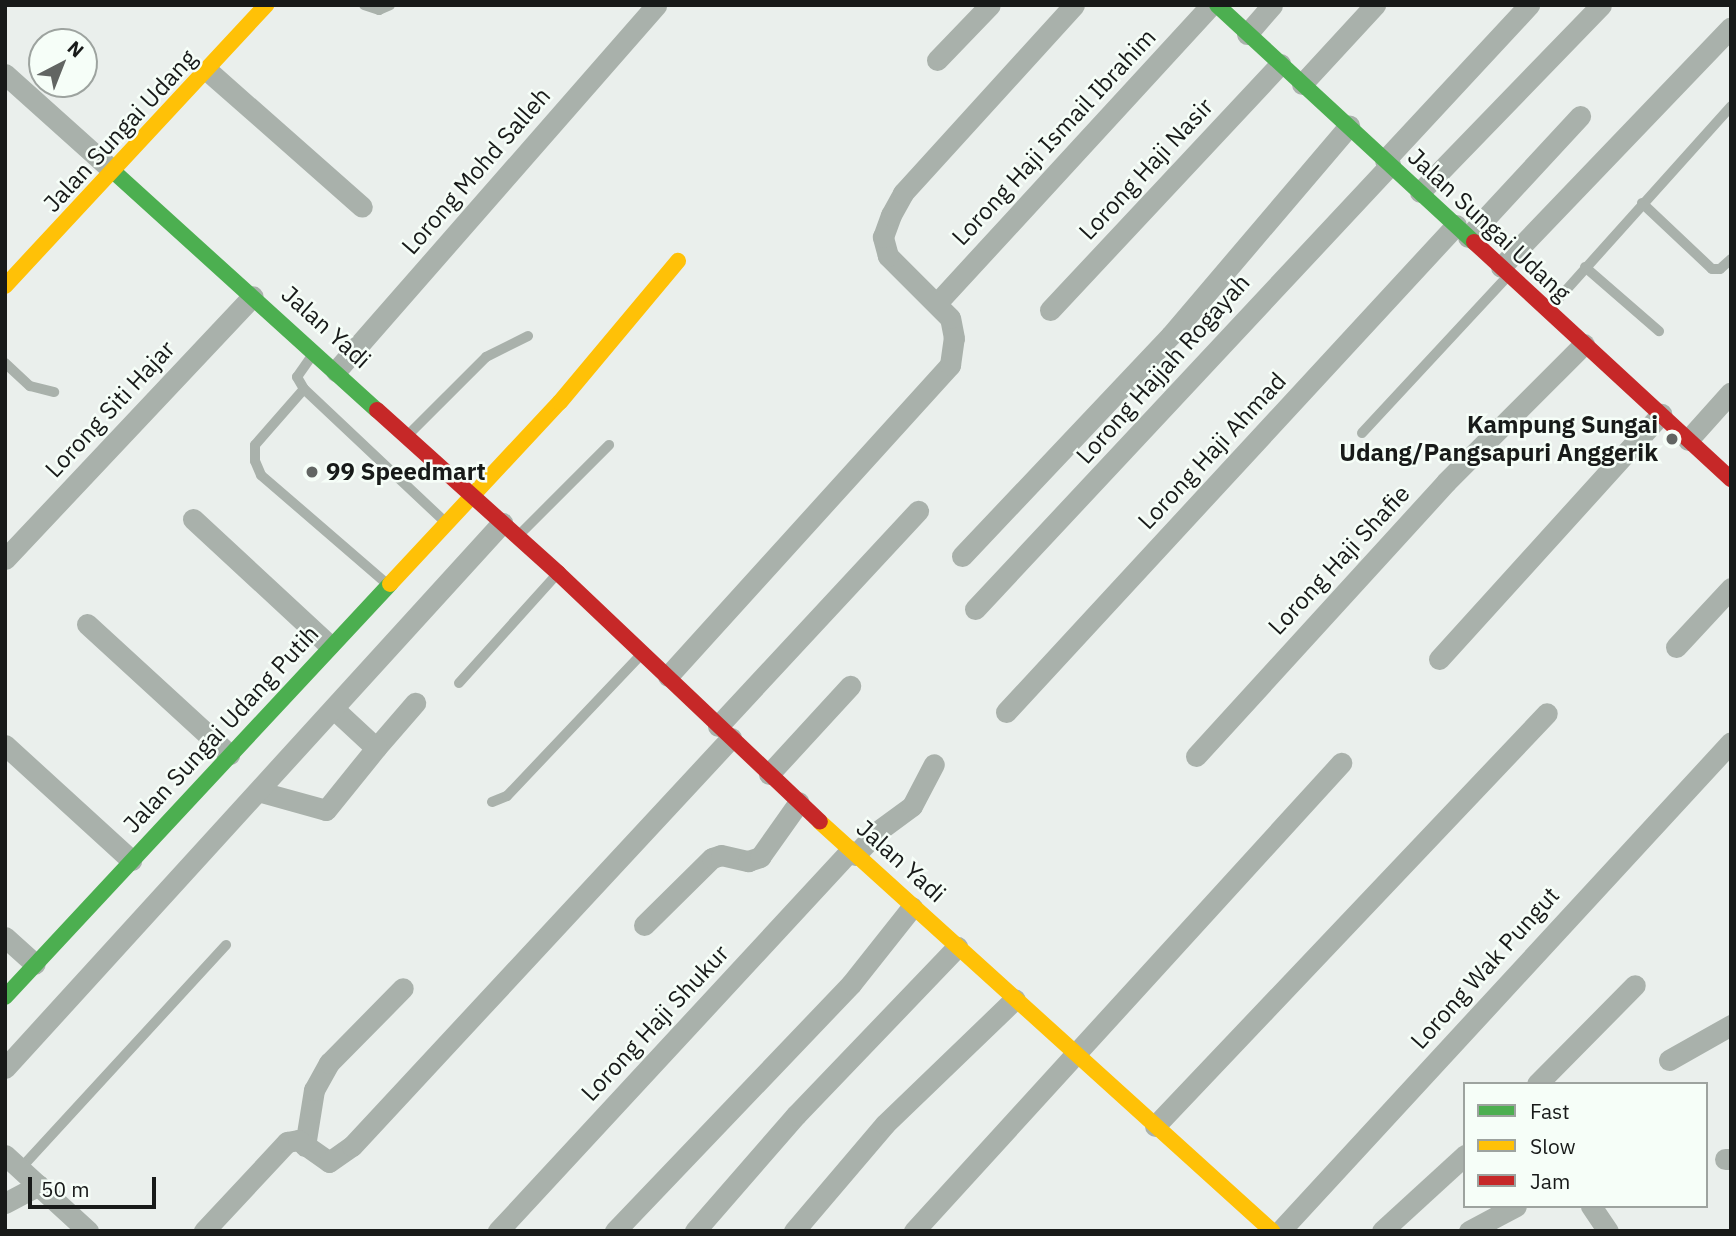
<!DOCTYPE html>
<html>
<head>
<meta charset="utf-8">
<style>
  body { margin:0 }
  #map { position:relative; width:1736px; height:1236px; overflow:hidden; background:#eaefec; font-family:"IBM Plex Sans",sans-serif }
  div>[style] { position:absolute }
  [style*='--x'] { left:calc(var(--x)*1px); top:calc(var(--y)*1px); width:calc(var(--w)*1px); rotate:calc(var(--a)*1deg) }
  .lane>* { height:10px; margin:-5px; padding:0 5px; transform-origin:5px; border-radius:5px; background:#a9b1ab }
  .street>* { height:21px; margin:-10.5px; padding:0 10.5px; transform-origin:10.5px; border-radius:10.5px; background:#a9b1ab }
  .fast>* { height:16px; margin:-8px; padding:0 8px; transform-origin:8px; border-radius:8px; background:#4caf50 }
  .slow>* { height:16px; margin:-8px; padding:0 8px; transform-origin:8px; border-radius:8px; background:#ffc107 }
  .jam>* { height:16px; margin:-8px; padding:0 8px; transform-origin:8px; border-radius:8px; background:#c62828 }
  .dots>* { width:19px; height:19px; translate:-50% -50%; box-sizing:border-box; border:4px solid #f6fef8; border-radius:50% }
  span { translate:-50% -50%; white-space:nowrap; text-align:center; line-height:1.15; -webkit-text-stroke:5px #f6fef8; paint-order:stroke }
  .street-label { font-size:24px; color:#181a19 }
  .poi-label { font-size:24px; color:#181a19; font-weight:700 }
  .right { translate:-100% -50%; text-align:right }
  .left { translate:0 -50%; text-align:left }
  .frame { position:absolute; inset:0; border:7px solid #181a19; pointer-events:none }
  .legend { position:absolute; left:1463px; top:1082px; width:245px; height:126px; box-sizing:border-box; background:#f6fef8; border:2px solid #9da39f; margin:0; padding:9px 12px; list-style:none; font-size:21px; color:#181a19 }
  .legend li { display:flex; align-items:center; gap:14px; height:35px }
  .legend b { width:35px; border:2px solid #9da39f }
  .north { position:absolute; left:28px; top:28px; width:70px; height:70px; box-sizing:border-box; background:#f6fef8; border:2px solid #9da39f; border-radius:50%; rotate:42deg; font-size:19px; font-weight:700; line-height:28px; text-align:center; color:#181a19 }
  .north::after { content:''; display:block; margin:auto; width:24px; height:32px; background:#626563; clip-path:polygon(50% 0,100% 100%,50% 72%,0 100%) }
  .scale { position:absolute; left:28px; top:1177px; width:128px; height:32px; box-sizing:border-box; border:4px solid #181a19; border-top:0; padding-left:9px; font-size:21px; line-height:24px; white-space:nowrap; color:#181a19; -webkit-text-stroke:5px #f6fef8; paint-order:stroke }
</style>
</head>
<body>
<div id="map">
  <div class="lane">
    <div style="--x:364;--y:5;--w:16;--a:18"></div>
    <div style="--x:379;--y:10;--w:12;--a:-24"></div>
    <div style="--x:1642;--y:203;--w:96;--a:43.3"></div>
    <div style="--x:1712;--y:269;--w:8;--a:0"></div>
    <div style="--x:1720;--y:269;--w:15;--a:-42"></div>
    <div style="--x:1585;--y:267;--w:98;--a:40.9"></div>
    <div style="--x:1550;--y:308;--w:271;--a:-48.1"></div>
    <div style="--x:5;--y:363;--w:34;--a:43"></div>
    <div style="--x:30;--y:386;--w:25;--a:14"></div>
    <div style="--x:304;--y:389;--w:14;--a:-120"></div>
    <div style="--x:297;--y:377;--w:28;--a:-55"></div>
    <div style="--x:1362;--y:433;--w:214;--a:-47.1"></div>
    <div style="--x:409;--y:434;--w:109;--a:-45"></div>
    <div style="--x:486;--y:357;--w:47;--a:-26.6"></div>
    <div style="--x:520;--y:534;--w:126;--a:-45"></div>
    <div style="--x:386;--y:583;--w:165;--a:-139.2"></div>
    <div style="--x:261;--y:475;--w:15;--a:-113"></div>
    <div style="--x:255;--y:461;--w:16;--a:-90"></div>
    <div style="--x:255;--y:445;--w:74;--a:-48.8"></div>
    <div style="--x:304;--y:389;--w:192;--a:43.3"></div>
    <div style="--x:459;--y:683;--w:147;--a:-48"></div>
    <div style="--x:492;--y:802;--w:16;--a:-22"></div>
    <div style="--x:507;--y:796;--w:195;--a:-46.5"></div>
    <div style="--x:21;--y:1168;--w:303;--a:-47.4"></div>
  </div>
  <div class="street">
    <div style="--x:1247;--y:34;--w:38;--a:-49"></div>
    <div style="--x:937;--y:60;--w:76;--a:-46.1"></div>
    <div style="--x:208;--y:71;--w:205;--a:41.4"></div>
    <div style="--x:5;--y:74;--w:145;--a:41.9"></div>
    <div style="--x:1302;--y:84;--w:108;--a:-47.3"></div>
    <div style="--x:1385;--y:160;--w:212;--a:-47.1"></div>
    <div style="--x:1420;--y:192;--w:260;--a:-45.9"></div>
    <div style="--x:1468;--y:237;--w:165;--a:-47.2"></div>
    <div style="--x:1501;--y:267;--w:332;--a:-46.2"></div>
    <div style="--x:937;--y:303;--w:405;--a:-47.4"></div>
    <div style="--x:1050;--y:310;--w:337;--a:-46.9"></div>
    <div style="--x:336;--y:371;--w:486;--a:-48.8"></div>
    <div style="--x:1688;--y:440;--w:64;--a:-48.1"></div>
    <div style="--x:193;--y:519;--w:185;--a:42.8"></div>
    <div style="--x:962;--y:556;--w:304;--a:-46.6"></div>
    <div style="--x:1171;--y:335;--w:275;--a:-49.6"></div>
    <div style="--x:5;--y:559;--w:361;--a:-46.7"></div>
    <div style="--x:975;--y:609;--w:608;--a:-46.93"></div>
    <div style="--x:87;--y:624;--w:193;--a:42.5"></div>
    <div style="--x:1676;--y:647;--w:81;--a:-47"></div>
    <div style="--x:1439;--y:659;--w:331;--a:-47.8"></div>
    <div style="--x:668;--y:676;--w:420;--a:-47.8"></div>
    <div style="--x:950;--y:365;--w:27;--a:-82"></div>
    <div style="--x:954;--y:338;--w:20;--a:-101"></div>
    <div style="--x:950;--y:318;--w:88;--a:-135"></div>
    <div style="--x:888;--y:256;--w:20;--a:-105"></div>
    <div style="--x:883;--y:237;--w:23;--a:-70"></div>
    <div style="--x:891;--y:215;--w:25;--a:-61"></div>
    <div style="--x:903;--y:193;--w:254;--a:-47.7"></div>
    <div style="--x:334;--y:709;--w:57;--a:42.9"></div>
    <div style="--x:376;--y:748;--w:60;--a:-49.1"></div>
    <div style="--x:1006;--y:712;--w:663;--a:-47.26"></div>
    <div style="--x:718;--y:726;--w:294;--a:-47.1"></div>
    <div style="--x:5;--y:745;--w:171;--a:42.4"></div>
    <div style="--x:1196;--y:756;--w:371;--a:-47.6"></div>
    <div style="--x:1446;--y:482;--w:195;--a:-45"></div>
    <div style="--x:769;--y:774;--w:120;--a:-47.4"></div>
    <div style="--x:261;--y:792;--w:67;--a:15.5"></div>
    <div style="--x:326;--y:810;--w:80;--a:-51.1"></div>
    <div style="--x:855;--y:855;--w:33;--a:-46"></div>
    <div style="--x:878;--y:831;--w:42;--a:-36.3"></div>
    <div style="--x:912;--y:806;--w:47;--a:-62.4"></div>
    <div style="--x:644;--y:925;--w:95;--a:-44.6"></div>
    <div style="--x:712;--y:858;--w:9;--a:-18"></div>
    <div style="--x:721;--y:855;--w:28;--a:13"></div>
    <div style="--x:748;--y:861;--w:13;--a:-18"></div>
    <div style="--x:760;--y:857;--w:67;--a:-54.7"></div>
    <div style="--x:5;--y:937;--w:40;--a:42"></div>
    <div style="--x:1669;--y:1060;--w:71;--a:-29.4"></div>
    <div style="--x:5;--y:1068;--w:738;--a:-47.64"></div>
    <div style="--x:1537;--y:1084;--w:139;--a:-45.3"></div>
    <div style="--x:1155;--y:1126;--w:569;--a:-46.49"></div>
    <div style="--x:305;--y:1146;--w:57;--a:-80.9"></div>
    <div style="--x:314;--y:1090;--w:31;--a:-61"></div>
    <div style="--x:329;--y:1063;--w:105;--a:-45.4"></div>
    <div style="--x:5;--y:1155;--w:113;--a:42.5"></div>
    <div style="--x:1725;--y:1159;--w:6;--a:0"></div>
    <div style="--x:5;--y:1203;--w:38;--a:-28"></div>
    <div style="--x:1591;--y:1206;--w:30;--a:56"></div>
    <div style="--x:204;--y:1231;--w:122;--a:-47"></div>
    <div style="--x:287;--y:1142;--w:11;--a:-10"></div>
    <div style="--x:298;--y:1140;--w:38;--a:35"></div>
    <div style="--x:329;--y:1162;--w:28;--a:-35"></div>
    <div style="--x:352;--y:1146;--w:557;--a:-47.11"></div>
    <div style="--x:498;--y:1231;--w:518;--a:-47.19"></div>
    <div style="--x:615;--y:1231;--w:342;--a:-46.3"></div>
    <div style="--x:851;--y:984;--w:98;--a:-51.6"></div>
    <div style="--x:695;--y:1231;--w:154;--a:-49"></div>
    <div style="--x:796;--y:1115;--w:233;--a:-46.2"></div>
    <div style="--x:794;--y:1231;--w:140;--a:-49.6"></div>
    <div style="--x:885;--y:1124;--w:180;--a:-43.9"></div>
    <div style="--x:914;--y:1231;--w:634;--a:-47.62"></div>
    <div style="--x:1280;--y:1231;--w:665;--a:-47.31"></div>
    <div style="--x:1382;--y:1231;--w:113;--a:-42.5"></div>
    <div style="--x:1469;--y:1231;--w:53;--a:-28"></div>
  </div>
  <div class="fast">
    <div style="--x:1217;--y:5;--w:350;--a:42.7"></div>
    <div style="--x:113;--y:171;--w:356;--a:42.2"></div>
    <div style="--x:5;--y:997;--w:565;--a:-47.01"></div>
  </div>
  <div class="slow">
    <div style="--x:5;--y:286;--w:384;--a:-47.1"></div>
    <div style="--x:390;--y:584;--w:249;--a:-47"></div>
    <div style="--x:560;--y:402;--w:184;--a:-50.1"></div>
    <div style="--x:820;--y:822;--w:610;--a:42.14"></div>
  </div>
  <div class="jam">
    <div style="--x:1474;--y:242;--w:350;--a:42.7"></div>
    <div style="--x:377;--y:410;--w:244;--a:42"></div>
    <div style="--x:558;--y:573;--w:361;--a:43.5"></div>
  </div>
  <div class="dots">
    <div style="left:1672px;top:439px;background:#626563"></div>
    <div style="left:312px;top:472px;background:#626563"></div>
  </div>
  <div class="street-label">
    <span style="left:120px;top:131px;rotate:-47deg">Jalan Sungai Udang</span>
    <span style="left:1054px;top:137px;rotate:-47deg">Lorong Haji Ismail Ibrahim</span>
    <span style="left:1146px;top:169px;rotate:-47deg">Lorong Haji Nasir</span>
    <span style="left:476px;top:171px;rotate:-49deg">Lorong Mohd Salleh</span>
    <span style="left:1489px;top:225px;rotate:43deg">Jalan Sungai Udang</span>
    <span style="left:326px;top:327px;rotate:42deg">Jalan Yadi</span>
    <span style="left:1163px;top:369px;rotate:-48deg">Lorong Hajjah Rogayah</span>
    <span style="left:110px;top:409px;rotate:-47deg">Lorong Siti Hajar</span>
    <span style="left:1212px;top:451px;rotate:-47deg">Lorong Haji Ahmad</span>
    <span style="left:1339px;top:560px;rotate:-47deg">Lorong Haji Shafie</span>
    <span style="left:221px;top:729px;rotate:-47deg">Jalan Sungai Udang Putih</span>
    <span style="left:901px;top:861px;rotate:42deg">Jalan Yadi</span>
    <span style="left:1485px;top:968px;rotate:-48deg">Lorong Wak Pungut</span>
    <span style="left:655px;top:1023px;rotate:-47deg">Lorong Haji Shukur</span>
  </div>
  <div class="poi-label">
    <span class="right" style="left:1658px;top:439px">Kampung Sungai<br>Udang/Pangsapuri Anggerik</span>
    <span class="left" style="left:326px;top:472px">99 Speedmart</span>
  </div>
  <div class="frame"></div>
  <ul class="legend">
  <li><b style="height:9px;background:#4caf50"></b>Fast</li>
  <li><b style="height:9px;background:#ffc107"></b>Slow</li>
  <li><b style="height:9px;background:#c62828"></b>Jam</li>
  </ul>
  <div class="north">N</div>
  <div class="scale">50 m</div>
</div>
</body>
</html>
